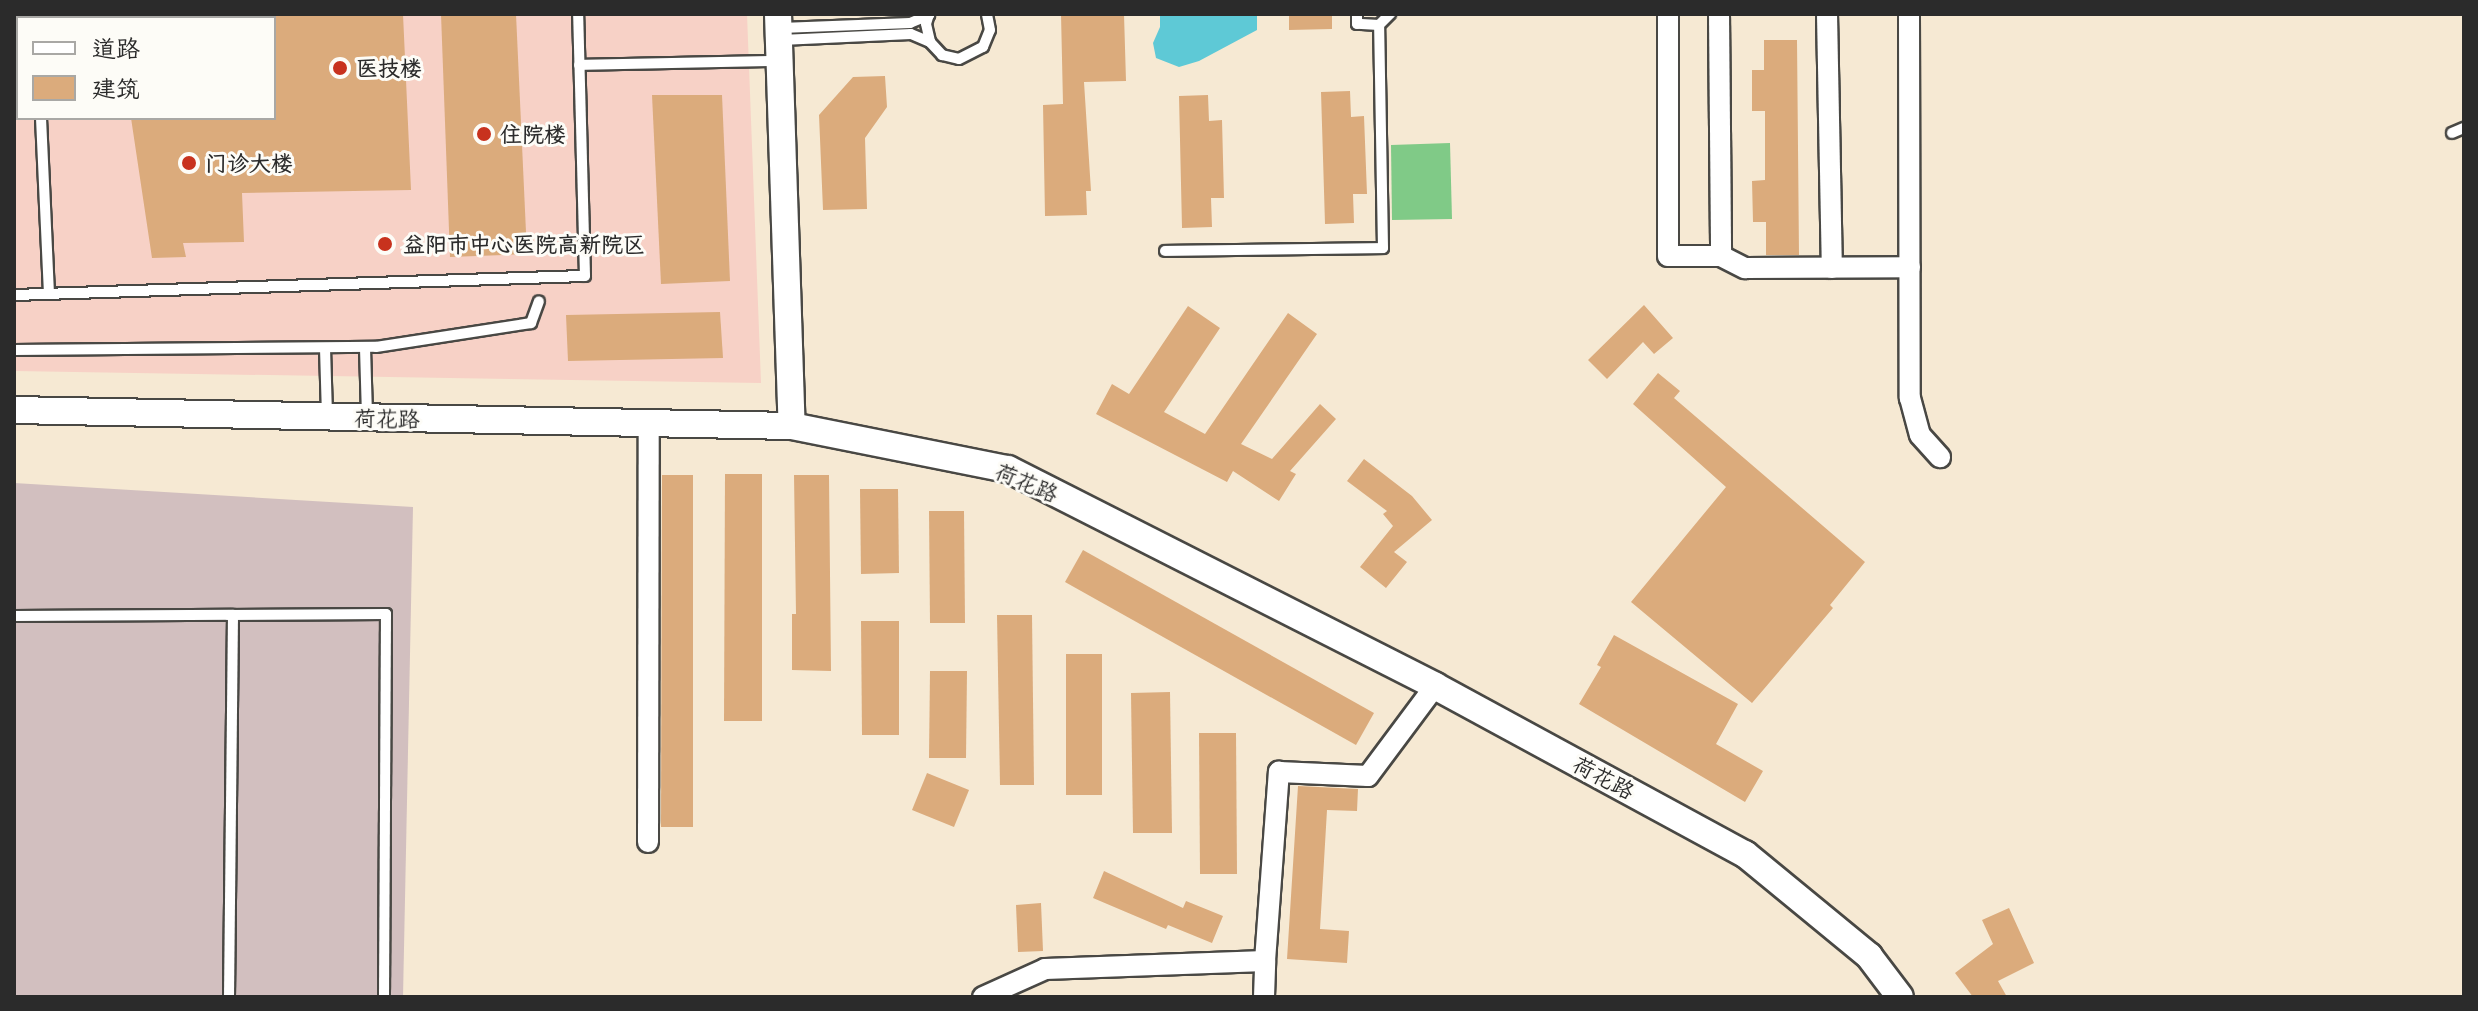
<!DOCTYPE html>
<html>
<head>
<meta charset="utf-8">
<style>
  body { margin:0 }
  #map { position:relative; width:2478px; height:1011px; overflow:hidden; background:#f6e9d3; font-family:Mali,"LXGW WenKai TC",sans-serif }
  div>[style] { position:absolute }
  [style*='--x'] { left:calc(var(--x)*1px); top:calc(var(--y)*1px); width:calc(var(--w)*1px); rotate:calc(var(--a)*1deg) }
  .built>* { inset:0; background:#f7d1c6 }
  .industrial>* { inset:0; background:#d2bfbf }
  .green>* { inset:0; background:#80ca87 }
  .water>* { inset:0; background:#5ec9d6 }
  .building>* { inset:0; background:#dbab7c }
  .roads { filter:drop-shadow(2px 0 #494844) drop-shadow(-2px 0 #494844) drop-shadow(0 2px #494844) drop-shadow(0 -2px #494844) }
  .service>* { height:10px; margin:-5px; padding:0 5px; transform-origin:5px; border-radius:5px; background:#fff }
  .minor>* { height:20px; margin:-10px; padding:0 10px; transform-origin:10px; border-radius:10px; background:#fff }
  .tertiary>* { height:26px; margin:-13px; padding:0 13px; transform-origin:13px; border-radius:13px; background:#fff }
  .dots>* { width:22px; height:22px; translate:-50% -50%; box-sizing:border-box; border:4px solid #fdfcf7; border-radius:50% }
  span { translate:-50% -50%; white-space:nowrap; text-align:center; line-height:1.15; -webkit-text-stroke:6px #fdfcf7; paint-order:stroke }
  .poi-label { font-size:22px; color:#2b2b2b; font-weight:700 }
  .left { translate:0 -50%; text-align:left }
  .street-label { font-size:22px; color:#2b2b2b }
  .frame { position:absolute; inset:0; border:16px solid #2b2b2b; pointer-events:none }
  .legend { position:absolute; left:16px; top:16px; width:260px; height:104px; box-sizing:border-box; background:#fdfcf7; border:2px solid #a9a8a5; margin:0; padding:10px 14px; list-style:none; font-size:24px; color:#2b2b2b }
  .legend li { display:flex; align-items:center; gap:16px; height:40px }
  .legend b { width:40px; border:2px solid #a9a8a5 }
</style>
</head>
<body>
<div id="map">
  <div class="built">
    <div style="clip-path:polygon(evenodd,14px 14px,747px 14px,761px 383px,14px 371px,14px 14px,18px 18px,274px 18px,274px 118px,18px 118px,18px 18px)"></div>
  </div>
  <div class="industrial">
    <div style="clip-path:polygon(14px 483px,413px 507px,403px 997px,14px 997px)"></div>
  </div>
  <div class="green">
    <div style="clip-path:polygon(1450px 143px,1452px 219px,1392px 220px,1391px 145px)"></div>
  </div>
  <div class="water">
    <div style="clip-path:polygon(1160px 14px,1257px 14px,1257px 30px,1199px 61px,1179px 67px,1156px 58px,1153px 43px,1160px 27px)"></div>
  </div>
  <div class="building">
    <div style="clip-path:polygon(274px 14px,403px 14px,411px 190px,242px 193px,244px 242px,183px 243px,186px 257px,152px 258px,131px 118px,274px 118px)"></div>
    <div style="clip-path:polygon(441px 14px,516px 14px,527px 254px,450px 257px)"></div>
    <div style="clip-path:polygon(1061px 14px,1124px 14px,1126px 81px,1084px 82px,1091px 191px,1086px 191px,1087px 215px,1045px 216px,1043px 105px,1063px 104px)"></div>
    <div style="clip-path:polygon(1289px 14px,1332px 14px,1332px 29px,1289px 30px)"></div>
    <div style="clip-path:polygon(1764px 40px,1797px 40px,1799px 255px,1766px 255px,1766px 222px,1753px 222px,1752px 181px,1765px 180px,1765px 111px,1752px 111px,1752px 70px,1764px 70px)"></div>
    <div style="clip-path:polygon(885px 76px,887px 107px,865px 138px,867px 209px,823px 210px,819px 115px,853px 77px)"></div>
    <div style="clip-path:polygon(1350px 91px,1351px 117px,1364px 116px,1367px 194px,1353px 194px,1354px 223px,1325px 224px,1321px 92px)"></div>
    <div style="clip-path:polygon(652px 95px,722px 95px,730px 281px,661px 284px)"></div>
    <div style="clip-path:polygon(1208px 95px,1209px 121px,1222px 120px,1224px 198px,1211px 198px,1212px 227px,1182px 228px,1179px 96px)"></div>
    <div style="clip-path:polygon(1644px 305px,1673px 338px,1654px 354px,1643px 342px,1607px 379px,1588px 360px)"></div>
    <div style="clip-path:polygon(1188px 306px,1220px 328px,1164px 412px,1205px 434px,1288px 313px,1317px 334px,1241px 444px,1272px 459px,1320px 404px,1336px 419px,1290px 471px,1296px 474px,1279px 501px,1233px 471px,1227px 482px,1096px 414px,1112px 384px,1129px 394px)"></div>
    <div style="clip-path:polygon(720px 312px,723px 358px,568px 361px,566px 315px)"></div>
    <div style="clip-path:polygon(1658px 373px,1680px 391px,1674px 398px,1865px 562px,1830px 605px,1833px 608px,1752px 703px,1631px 602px,1726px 487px,1633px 404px)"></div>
    <div style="clip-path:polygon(1364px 459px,1412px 496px,1432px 520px,1394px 552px,1407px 562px,1386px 588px,1360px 567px,1393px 526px,1383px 514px,1387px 511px,1347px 481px)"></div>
    <div style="clip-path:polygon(725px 474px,762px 474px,762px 721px,724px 721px)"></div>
    <div style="clip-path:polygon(662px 475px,693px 475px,693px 827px,661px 827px)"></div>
    <div style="clip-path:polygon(794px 475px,829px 475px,831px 671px,792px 670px,792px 614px,796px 614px)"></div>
    <div style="clip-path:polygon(860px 489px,898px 489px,899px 573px,861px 574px)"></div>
    <div style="clip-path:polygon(929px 511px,964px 511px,965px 623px,930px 623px)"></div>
    <div style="clip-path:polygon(1083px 550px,1374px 713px,1356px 745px,1065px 582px)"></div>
    <div style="clip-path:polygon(997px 615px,1032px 615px,1034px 785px,1000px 785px)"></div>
    <div style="clip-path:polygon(861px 621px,899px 621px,899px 735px,862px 735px)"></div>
    <div style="clip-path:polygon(1614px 635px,1738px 704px,1716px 744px,1763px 771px,1745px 802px,1579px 704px,1601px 667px,1597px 665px)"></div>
    <div style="clip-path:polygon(1066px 654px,1102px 654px,1102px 795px,1066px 795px)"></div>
    <div style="clip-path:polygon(930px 671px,967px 671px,966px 758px,929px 758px)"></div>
    <div style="clip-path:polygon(1170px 692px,1172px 833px,1133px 833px,1131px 693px)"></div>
    <div style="clip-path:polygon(1199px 733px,1236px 733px,1237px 874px,1200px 874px)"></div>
    <div style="clip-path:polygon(927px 773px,969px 790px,954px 827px,912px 810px)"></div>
    <div style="clip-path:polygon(1298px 786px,1358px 789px,1357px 811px,1327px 810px,1320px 929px,1349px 931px,1347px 963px,1287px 959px)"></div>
    <div style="clip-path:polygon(1104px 871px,1183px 908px,1186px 901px,1223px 916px,1212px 943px,1168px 925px,1166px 929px,1093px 898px)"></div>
    <div style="clip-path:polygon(1041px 903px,1043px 951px,1018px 952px,1016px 905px)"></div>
    <div style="clip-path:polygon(2009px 908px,2034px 963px,1998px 981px,2007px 997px,1973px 997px,1955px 973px,1993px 944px,1982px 920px)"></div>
  </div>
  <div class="roads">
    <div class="service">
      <div style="--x:34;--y:14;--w:4;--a:76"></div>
      <div style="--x:929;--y:14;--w:10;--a:107"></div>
      <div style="--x:926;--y:24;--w:18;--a:77"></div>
      <div style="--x:930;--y:42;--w:18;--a:47"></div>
      <div style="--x:942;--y:55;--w:17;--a:13"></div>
      <div style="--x:959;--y:59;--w:27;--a:-27"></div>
      <div style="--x:983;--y:47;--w:18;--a:-68"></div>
      <div style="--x:990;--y:30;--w:16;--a:-101"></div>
      <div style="--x:1379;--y:25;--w:16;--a:-45"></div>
      <div style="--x:781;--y:28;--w:129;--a:-2.2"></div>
      <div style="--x:910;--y:23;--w:21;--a:-23"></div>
      <div style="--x:781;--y:40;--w:130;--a:-2.6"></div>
      <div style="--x:911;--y:34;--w:21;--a:23"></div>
      <div style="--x:579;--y:65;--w:198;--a:-1.2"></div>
      <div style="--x:14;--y:95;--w:4;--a:0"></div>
      <div style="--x:41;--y:118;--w:176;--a:87.4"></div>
      <div style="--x:2452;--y:133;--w:13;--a:-23"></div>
      <div style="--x:1165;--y:251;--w:218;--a:-0.8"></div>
      <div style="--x:1383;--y:248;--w:223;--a:-91"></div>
      <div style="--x:1379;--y:25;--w:22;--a:-177"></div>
      <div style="--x:1357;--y:24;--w:10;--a:-90"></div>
      <div style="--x:14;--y:295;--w:571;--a:-1.91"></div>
      <div style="--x:585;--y:276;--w:262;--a:-91.5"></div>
      <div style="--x:325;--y:348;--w:66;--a:88.3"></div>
      <div style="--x:365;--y:348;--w:67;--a:88.3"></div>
      <div style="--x:14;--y:350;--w:362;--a:-0.5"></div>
      <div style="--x:376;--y:347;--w:157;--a:-8.8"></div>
      <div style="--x:531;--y:323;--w:23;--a:-70"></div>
      <div style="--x:228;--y:615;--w:158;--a:-0.4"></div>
      <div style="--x:386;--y:614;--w:383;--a:90.3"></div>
      <div style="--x:14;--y:616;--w:219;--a:-0.3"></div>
      <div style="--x:233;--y:615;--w:382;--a:90.6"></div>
    </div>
    <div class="minor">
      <div style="--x:1668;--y:14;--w:242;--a:90"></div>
      <div style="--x:1668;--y:256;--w:53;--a:0"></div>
      <div style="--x:1721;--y:256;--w:27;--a:27"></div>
      <div style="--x:1745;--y:268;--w:165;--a:-0.3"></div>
      <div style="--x:1719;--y:14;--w:242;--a:89.5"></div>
      <div style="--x:1827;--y:14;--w:254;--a:88.9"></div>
      <div style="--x:1909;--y:14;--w:384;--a:89.9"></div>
      <div style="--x:1910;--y:398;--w:38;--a:75"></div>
      <div style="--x:1920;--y:435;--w:30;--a:48"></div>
      <div style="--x:648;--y:842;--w:419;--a:-89.9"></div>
      <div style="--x:983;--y:997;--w:68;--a:-24.3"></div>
      <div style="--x:1045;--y:969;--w:220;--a:-2.1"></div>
      <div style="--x:1265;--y:961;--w:190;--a:-85.8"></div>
      <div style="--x:1279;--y:772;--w:89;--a:2.6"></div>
      <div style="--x:1368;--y:776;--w:112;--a:-53.3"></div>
      <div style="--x:1264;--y:997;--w:36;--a:-88"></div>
    </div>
    <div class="tertiary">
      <div style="--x:778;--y:14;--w:412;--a:88.1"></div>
      <div style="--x:14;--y:410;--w:778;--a:1.18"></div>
      <div style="--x:792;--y:426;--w:220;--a:11.3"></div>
      <div style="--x:1008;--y:469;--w:479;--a:26.9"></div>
      <div style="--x:1435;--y:686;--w:353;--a:28.5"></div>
      <div style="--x:1745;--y:854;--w:161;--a:39.4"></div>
      <div style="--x:1869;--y:956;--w:51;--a:52.9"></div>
    </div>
  </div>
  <div class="dots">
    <div style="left:340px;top:68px;background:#c8321e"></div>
    <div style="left:484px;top:134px;background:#c8321e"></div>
    <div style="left:189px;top:163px;background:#c8321e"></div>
    <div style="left:385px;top:244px;background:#c8321e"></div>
  </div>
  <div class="poi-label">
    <span class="left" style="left:356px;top:68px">医技楼</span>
    <span class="left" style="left:500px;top:134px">住院楼</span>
    <span class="left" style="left:205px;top:163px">门诊大楼</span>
    <span class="left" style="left:403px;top:244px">益阳市中心医院高新院区</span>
  </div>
  <div class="street-label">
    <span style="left:387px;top:418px;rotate:1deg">荷花路</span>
    <span style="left:1027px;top:482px;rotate:23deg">荷花路</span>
    <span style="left:1604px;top:777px;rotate:28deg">荷花路</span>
  </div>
  <div class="frame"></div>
  <ul class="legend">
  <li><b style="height:10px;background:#fff"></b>道路</li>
  <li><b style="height:22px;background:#dbab7c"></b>建筑</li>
  </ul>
</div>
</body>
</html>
